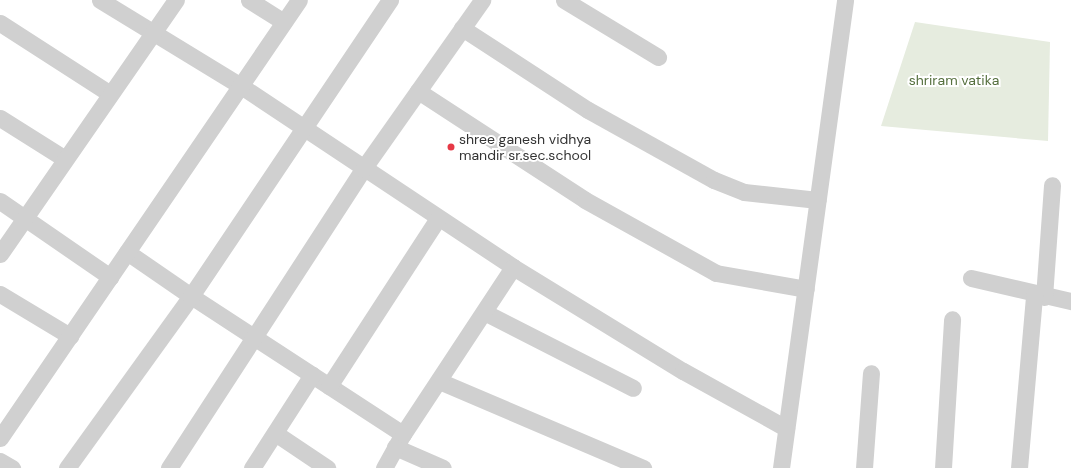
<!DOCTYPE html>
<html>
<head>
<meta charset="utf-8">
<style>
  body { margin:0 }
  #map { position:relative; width:1071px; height:468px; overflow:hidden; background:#fff; font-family:"DM Sans",sans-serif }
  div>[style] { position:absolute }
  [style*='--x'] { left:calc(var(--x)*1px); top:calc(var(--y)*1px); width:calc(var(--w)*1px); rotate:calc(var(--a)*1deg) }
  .green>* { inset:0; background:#e6ecdf }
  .minor>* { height:17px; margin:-8.5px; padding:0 8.5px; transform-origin:8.5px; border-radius:8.5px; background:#d0d0d0 }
  .dots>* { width:11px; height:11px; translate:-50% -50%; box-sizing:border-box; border:2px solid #fff; border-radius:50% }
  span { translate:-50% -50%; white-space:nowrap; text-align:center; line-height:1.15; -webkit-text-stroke:4px #fff; paint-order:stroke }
  .park-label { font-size:14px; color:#56703f }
  .poi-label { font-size:14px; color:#333 }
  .left { translate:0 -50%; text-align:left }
</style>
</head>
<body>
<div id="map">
  <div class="green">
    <div style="clip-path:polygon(915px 22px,1050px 42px,1048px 141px,881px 126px)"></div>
  </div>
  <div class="minor">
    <div style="--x:100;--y:0;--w:165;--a:31.4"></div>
    <div style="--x:241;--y:86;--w:327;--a:33.6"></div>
    <div style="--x:513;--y:267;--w:199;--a:31.5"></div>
    <div style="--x:683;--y:371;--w:118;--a:29"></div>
    <div style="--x:249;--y:0;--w:41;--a:32.2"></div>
    <div style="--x:564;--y:0;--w:110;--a:31.2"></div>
    <div style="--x:0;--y:23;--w:131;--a:32.8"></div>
    <div style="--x:462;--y:28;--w:150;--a:33.1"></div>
    <div style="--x:588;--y:110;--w:144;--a:29.1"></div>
    <div style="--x:714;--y:180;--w:32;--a:22"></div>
    <div style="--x:744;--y:192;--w:74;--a:6.2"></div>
    <div style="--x:418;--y:91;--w:199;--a:33.1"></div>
    <div style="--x:585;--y:200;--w:150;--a:29.1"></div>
    <div style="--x:716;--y:273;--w:91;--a:10.1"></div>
    <div style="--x:0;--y:118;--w:77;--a:32.2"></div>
    <div style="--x:0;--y:201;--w:134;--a:34.6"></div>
    <div style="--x:127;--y:252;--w:78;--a:34.5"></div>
    <div style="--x:191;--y:296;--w:253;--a:33.1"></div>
    <div style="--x:0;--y:254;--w:309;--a:-55.3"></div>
    <div style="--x:971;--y:278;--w:103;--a:13"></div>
    <div style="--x:0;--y:294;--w:82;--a:31"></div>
    <div style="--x:1044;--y:297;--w:112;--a:-85.9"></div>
    <div style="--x:484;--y:312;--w:167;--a:27"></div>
    <div style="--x:439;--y:381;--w:222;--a:23.1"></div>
    <div style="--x:329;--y:386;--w:200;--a:-57"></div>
    <div style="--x:275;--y:433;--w:63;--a:33.9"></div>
    <div style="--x:0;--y:438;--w:530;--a:-55.68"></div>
    <div style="--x:395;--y:447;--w:52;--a:23.6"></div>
    <div style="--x:0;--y:461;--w:14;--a:30"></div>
    <div style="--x:67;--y:468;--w:212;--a:-54.2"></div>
    <div style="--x:191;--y:296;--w:357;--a:-56.1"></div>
    <div style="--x:169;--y:468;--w:356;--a:-57"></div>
    <div style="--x:363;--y:169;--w:207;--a:-54.8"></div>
    <div style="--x:252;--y:468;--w:111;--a:-57.2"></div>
    <div style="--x:384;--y:468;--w:39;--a:-61"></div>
    <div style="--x:403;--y:434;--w:200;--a:-56.6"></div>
    <div style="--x:781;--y:468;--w:472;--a:-82.2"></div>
    <div style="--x:864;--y:468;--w:95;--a:-85.8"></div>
    <div style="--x:943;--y:468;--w:149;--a:-86.5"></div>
    <div style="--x:1019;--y:468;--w:174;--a:-85"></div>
  </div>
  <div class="dots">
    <div style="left:451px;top:147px;background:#e63946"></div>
  </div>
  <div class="park-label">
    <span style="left:954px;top:80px">shriram vatika</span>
  </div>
  <div class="poi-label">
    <span class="left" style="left:459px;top:147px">shree ganesh vidhya<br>mandir sr.sec.school</span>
  </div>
</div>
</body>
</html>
